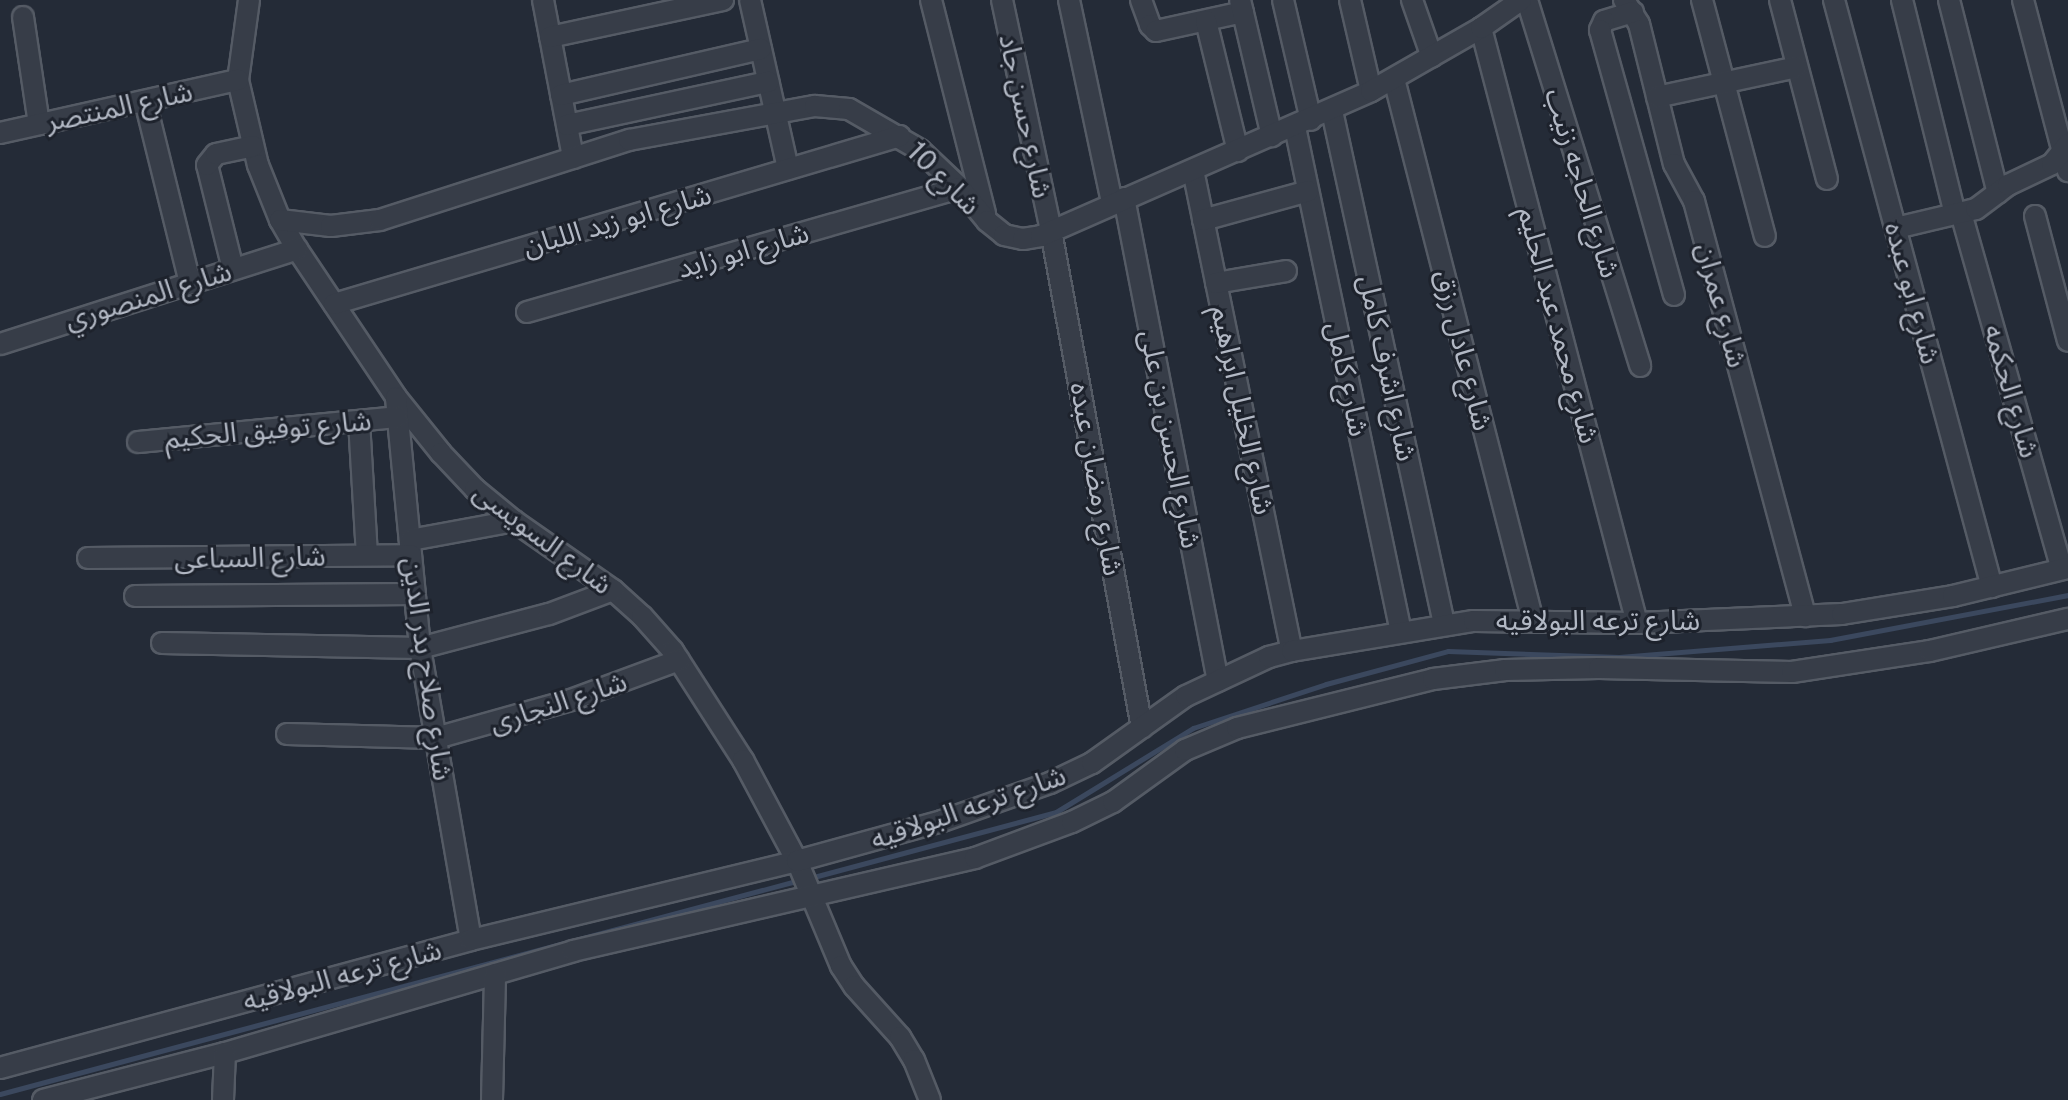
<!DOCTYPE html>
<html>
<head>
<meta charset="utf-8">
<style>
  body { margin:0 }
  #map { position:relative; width:2068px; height:1100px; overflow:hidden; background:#242b37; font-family:"Public Sans","Noto Sans Arabic",sans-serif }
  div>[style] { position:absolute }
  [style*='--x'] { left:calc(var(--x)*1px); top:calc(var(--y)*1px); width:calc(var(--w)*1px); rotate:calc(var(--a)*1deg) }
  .stream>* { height:5px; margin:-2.5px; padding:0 2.5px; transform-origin:2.5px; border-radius:2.5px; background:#3b485e }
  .roads { filter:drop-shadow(2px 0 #555b65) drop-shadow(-2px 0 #555b65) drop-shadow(0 2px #555b65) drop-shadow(0 -2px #555b65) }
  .street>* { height:20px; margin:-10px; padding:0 10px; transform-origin:10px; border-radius:10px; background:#373d48 }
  span { translate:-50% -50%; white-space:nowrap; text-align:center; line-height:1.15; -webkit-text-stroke:6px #1d222c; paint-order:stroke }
  .street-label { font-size:28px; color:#b2b8c4 }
</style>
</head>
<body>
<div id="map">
  <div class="stream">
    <div style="--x:810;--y:878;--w:255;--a:-15"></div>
    <div style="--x:1056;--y:812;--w:161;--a:-31.5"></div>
    <div style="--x:1193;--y:728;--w:140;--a:-18.3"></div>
    <div style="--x:1326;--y:684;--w:126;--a:-15.1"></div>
    <div style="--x:1448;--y:651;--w:171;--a:2"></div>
    <div style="--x:1619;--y:657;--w:212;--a:-4.6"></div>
    <div style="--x:1830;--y:640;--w:242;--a:-10.7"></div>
    <div style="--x:0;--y:1094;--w:828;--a:-14.98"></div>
  </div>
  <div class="roads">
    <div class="street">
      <div style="--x:249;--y:0;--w:81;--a:97.8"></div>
      <div style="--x:238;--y:80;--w:87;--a:76.8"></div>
      <div style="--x:258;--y:165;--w:59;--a:68.2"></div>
      <div style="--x:280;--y:220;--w:34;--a:60"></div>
      <div style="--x:297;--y:249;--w:178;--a:56.2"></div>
      <div style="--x:396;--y:397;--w:72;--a:51.2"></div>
      <div style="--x:441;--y:453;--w:50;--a:46.6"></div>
      <div style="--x:475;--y:489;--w:50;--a:39.4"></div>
      <div style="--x:514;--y:521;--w:121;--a:34.9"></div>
      <div style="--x:613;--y:590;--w:39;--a:42"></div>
      <div style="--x:642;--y:616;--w:47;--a:48.5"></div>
      <div style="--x:673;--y:651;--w:130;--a:57.3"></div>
      <div style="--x:743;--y:760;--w:115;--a:61.9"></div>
      <div style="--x:797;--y:861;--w:114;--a:67.3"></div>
      <div style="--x:841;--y:966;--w:24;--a:57"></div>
      <div style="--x:854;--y:986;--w:69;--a:48"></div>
      <div style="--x:900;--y:1037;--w:27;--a:59"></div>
      <div style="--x:914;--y:1060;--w:43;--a:68.2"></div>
      <div style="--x:543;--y:0;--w:161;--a:79.2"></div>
      <div style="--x:750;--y:0;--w:173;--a:77.3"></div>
      <div style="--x:931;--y:0;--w:221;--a:75.8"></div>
      <div style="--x:1002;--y:0;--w:236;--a:78"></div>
      <div style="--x:1051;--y:231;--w:505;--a:79.62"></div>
      <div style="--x:1069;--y:0;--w:208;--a:78"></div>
      <div style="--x:1141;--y:0;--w:27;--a:70"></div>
      <div style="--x:1150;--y:25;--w:8;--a:45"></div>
      <div style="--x:1156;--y:31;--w:89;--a:-12.3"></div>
      <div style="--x:1240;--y:0;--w:140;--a:76.8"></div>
      <div style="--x:1283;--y:0;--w:123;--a:76.9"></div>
      <div style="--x:1350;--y:0;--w:93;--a:77"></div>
      <div style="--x:1412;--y:0;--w:60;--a:70.7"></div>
      <div style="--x:1527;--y:0;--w:383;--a:72.8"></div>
      <div style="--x:1624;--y:0;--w:28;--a:58"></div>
      <div style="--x:1639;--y:24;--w:144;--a:76"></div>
      <div style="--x:1674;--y:164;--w:42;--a:61.6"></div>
      <div style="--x:1694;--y:201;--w:430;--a:75"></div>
      <div style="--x:1702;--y:0;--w:244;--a:75.1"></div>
      <div style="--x:1780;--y:0;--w:185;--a:75.3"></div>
      <div style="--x:1834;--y:0;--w:608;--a:74.94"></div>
      <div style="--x:1902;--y:0;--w:220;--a:76.1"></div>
      <div style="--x:1949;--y:0;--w:199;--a:75.8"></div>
      <div style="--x:2023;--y:0;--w:177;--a:75.3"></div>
      <div style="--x:1633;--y:12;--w:30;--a:163"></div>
      <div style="--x:1604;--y:21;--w:10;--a:114"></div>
      <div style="--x:1600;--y:30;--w:275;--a:74.4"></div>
      <div style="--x:23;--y:17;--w:108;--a:81.5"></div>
      <div style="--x:1206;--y:21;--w:134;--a:76.2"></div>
      <div style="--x:1481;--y:28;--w:615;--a:75.31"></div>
      <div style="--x:550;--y:37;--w:177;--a:-12.1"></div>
      <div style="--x:1394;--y:79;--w:560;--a:75.62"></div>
      <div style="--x:561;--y:95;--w:205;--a:-13"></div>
      <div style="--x:1657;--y:97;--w:143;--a:-12.1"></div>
      <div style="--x:145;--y:101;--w:187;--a:76.1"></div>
      <div style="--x:1332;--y:111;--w:525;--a:77.68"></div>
      <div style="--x:567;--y:125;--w:206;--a:-12.1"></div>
      <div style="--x:1295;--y:127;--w:516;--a:78.15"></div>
      <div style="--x:0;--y:133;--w:244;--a:-12.6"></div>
      <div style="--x:1193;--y:170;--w:491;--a:78.4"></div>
      <div style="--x:1124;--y:198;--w:492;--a:79"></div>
      <div style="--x:1961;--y:213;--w:370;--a:74.2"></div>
      <div style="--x:2035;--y:216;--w:129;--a:75.2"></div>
      <div style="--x:280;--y:220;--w:51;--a:6.7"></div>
      <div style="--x:331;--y:226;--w:49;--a:-7"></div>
      <div style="--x:380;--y:220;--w:262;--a:-17.8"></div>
      <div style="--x:629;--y:140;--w:189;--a:-10.4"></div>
      <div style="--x:815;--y:106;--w:34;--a:5"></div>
      <div style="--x:849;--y:109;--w:82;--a:30"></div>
      <div style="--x:920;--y:150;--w:55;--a:43.5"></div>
      <div style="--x:960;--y:188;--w:43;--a:50.7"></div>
      <div style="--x:987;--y:221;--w:22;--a:39"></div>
      <div style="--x:1004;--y:235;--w:19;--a:12"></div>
      <div style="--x:1023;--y:239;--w:18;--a:-9"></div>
      <div style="--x:1041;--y:236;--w:360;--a:-23.7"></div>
      <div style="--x:1371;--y:91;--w:127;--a:-29.8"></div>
      <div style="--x:1481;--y:28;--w:49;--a:-35"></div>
      <div style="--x:1203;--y:220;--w:109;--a:-15.4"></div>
      <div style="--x:1896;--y:228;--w:82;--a:-13.4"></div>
      <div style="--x:1976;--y:209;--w:40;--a:-37"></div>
      <div style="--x:2008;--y:185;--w:49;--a:-25.5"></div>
      <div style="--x:2052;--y:164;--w:26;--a:-51"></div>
      <div style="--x:233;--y:269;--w:107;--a:-104"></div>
      <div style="--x:207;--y:165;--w:14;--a:-51"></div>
      <div style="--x:216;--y:154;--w:38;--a:-12"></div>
      <div style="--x:1216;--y:283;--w:71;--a:-9.7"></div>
      <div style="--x:334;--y:304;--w:590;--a:-16.53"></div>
      <div style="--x:527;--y:312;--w:450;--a:-16"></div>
      <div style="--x:0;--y:344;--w:312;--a:-17.7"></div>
      <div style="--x:396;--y:398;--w:251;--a:84.5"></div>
      <div style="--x:420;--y:648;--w:296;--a:80.1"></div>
      <div style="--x:359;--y:421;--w:134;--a:86.6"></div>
      <div style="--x:138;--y:442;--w:260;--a:-5.5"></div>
      <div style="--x:410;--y:540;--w:106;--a:-10.4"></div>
      <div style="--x:88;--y:558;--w:323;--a:-0.5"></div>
      <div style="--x:135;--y:596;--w:280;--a:-0.4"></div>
      <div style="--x:162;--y:643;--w:258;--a:1.1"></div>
      <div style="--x:420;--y:648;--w:133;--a:-14.8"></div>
      <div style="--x:549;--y:614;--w:68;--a:-20.6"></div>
      <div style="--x:287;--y:734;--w:149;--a:1.5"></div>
      <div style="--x:436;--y:738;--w:140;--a:-15.7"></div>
      <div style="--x:571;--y:700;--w:115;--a:-20.3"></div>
      <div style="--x:0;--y:1068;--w:488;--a:-15.2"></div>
      <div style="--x:471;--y:940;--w:335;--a:-13.6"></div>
      <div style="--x:797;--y:861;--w:150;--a:-15.4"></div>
      <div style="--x:942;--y:821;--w:114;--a:-19.4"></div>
      <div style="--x:1050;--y:783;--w:47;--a:-25.5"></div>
      <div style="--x:1092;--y:763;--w:115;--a:-35.5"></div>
      <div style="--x:1186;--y:696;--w:92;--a:-25.2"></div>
      <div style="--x:1269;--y:657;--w:24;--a:-15"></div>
      <div style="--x:1292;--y:651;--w:184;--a:-9.4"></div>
      <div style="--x:1474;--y:621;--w:163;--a:0.7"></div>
      <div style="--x:1637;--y:623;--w:205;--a:-2.5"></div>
      <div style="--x:1842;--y:614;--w:112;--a:-9.2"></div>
      <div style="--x:1953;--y:596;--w:118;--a:-13.7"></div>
      <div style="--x:43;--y:1100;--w:188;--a:-14.5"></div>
      <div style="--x:225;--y:1053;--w:363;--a:-16.3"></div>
      <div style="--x:573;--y:951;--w:413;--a:-13"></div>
      <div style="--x:975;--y:858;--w:103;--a:-20.4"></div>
      <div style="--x:1072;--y:822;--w:46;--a:-26"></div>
      <div style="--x:1113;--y:802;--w:89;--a:-35.8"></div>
      <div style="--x:1185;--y:750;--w:56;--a:-22.9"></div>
      <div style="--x:1237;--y:728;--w:202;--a:-14"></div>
      <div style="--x:1433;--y:679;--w:73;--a:-7.1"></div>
      <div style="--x:1505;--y:670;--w:94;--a:-1.2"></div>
      <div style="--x:1599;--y:668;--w:193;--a:1.2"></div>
      <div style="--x:1792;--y:672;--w:140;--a:-8.7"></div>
      <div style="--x:1930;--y:651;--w:142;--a:-13.1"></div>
      <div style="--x:223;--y:1100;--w:47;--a:-87.6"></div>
      <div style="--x:492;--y:1100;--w:126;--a:-88.6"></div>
    </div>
  </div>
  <div class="street-label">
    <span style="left:119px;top:106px;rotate:-12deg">شارع المنتصر</span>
    <span style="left:1026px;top:116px;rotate:78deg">شارع حسن جاد</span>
    <span style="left:944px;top:178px;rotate:45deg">شارع 10</span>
    <span style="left:1583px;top:183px;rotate:73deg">شارع الحاجه زنيب</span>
    <span style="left:617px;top:220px;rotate:-16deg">شارع ابو زيد اللبان</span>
    <span style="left:743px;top:250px;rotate:-16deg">شارع ابو زايد</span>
    <span style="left:1913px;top:293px;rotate:75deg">شارع ابو عبده</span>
    <span style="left:148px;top:295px;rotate:-17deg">شارع المنصوري</span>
    <span style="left:1722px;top:305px;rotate:75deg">شارع عمران</span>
    <span style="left:1559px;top:325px;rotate:75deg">شارع محمد عبد الحليم</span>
    <span style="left:1464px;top:350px;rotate:76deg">شارع عادل رزق</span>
    <span style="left:1388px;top:368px;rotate:78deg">شارع اشرف كامل</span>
    <span style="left:1348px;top:379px;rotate:78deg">شارع كامل</span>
    <span style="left:2012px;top:391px;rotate:74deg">شارع الحكمه</span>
    <span style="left:1243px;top:410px;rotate:78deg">شارع الخليل ابراهيم</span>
    <span style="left:268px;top:429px;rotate:-5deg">شارع توفيق الحكيم</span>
    <span style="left:1171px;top:439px;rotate:79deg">شارع الحسن بن على</span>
    <span style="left:1097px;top:479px;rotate:80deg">شارع رمضان عبده</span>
    <span style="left:543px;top:538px;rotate:37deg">شارع السويسى</span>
    <span style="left:250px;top:557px;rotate:-1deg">شارع السباعى</span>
    <span style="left:1598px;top:620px">شارع ترعه البولاقيه</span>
    <span style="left:428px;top:669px;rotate:82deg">شارع صلاح بدر الدين</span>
    <span style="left:558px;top:702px;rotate:-18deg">شارع النجارى</span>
    <span style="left:968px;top:807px;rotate:-19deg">شارع ترعه البولاقيه</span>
    <span style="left:342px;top:975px;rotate:-15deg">شارع ترعه البولاقيه</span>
  </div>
</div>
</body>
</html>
